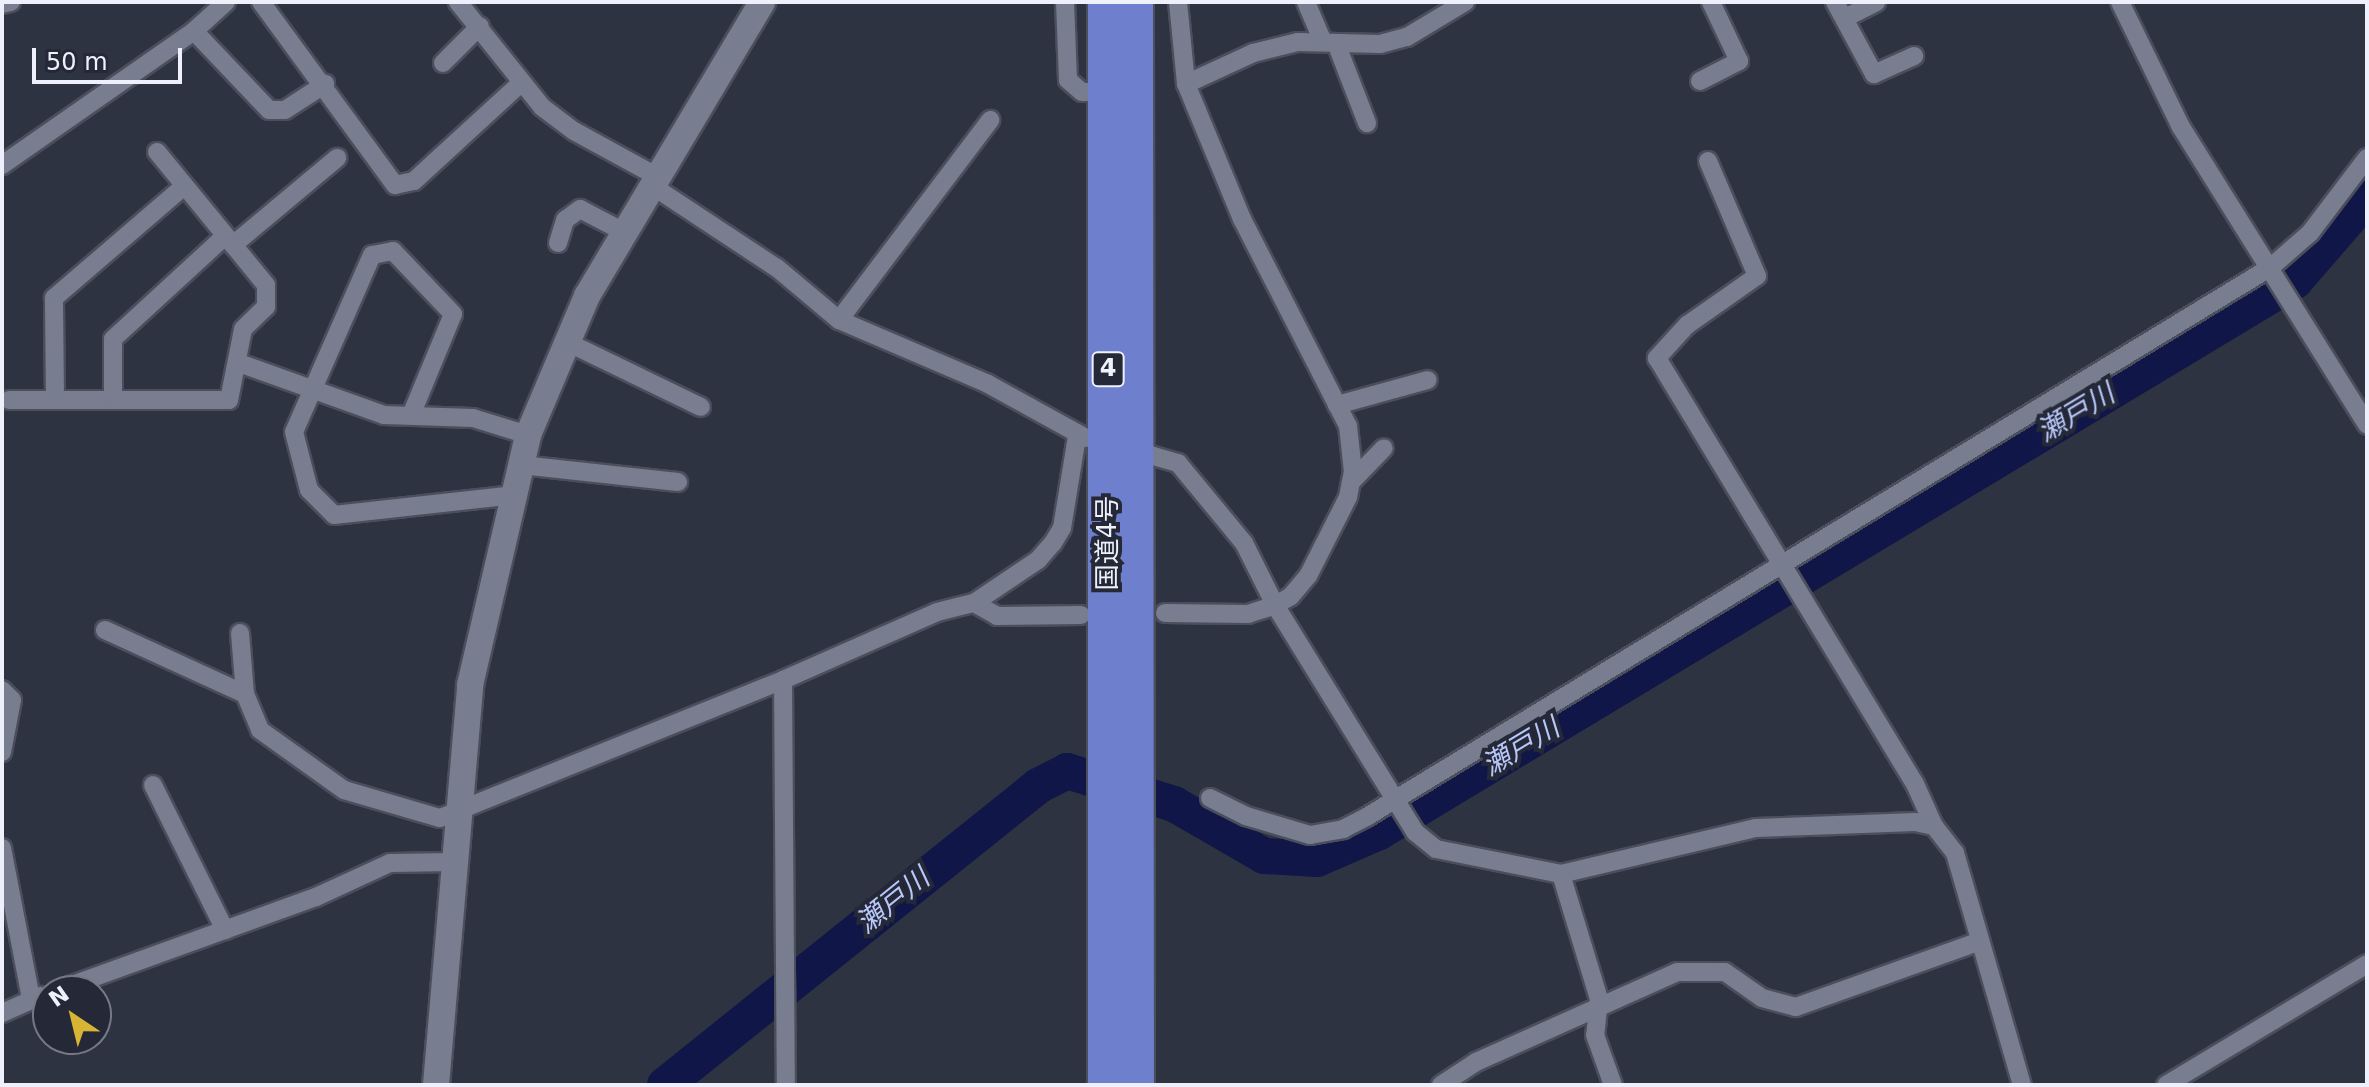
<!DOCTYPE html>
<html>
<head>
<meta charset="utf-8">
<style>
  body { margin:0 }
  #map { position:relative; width:2369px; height:1087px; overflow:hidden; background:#2e3342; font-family:"DejaVu Sans","Noto Sans JP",sans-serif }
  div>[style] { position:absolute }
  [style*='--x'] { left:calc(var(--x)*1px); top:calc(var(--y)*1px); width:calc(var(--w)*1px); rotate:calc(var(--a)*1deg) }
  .river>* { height:36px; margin:-18px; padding:0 18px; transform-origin:18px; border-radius:18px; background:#111648 }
  .roads { filter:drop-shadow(2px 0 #4b4e5b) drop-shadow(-2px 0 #4b4e5b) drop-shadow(0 2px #4b4e5b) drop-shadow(0 -2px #4b4e5b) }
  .street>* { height:18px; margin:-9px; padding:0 9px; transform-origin:9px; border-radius:9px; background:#787d8f }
  .secondary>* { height:26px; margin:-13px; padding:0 13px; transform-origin:13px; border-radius:13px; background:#787d8f }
  .highway>* { height:34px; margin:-17px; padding:0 17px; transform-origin:17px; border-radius:17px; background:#6e80cd }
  span { translate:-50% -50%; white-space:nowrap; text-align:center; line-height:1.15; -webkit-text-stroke:8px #252937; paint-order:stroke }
  .shield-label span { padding:2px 6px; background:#252937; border:2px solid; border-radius:6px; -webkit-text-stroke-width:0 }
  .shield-label { font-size:24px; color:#eef1fb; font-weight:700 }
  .street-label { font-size:26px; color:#eef1fb }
  .water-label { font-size:28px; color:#b8c7fa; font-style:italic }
  .frame { position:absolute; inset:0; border:4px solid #eef1fb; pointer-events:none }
  .north { position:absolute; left:32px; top:975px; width:80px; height:80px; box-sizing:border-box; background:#252937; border:2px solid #757985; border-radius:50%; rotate:325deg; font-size:22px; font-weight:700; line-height:32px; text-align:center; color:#eef1fb }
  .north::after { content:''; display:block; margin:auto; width:28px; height:36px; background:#d8b434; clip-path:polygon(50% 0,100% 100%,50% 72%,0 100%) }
  .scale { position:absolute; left:32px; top:48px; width:150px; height:36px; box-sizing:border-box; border:4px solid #eef1fb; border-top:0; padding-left:10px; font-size:24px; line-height:28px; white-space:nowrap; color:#eef1fb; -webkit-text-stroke:6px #252937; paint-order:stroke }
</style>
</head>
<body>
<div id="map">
  <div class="river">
    <div style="--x:665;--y:1085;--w:478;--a:-38.7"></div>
    <div style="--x:1038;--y:786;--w:33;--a:-27"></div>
    <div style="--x:1067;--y:771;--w:112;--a:17.1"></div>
    <div style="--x:1174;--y:804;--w:104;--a:30"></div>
    <div style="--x:1264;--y:856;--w:53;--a:3.2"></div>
    <div style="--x:1317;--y:859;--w:68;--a:-23.5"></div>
    <div style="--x:1379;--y:832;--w:1069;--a:-31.03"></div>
    <div style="--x:2295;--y:281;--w:110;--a:-49.1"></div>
  </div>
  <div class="roads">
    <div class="street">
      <div style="--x:261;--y:2;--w:227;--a:53.8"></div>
      <div style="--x:395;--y:185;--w:19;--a:-12"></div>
      <div style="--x:414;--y:181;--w:144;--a:-42.5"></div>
      <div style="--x:458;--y:2;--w:134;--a:51.3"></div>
      <div style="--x:542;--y:107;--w:40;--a:37"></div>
      <div style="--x:574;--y:131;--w:96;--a:28.7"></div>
      <div style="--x:1065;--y:2;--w:78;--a:87.8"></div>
      <div style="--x:1068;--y:80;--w:18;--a:41"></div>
      <div style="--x:1082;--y:92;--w:24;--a:0"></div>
      <div style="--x:1178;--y:2;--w:82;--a:84.4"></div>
      <div style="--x:1186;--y:84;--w:74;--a:-24.8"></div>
      <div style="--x:1253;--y:53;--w:46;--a:-13.7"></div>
      <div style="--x:1298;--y:42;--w:82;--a:1.4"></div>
      <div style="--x:1380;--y:44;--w:28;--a:-15"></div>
      <div style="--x:1407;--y:37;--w:68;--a:-31.1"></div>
      <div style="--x:1306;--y:2;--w:43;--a:67"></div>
      <div style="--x:1835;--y:2;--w:82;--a:61.6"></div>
      <div style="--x:1874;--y:74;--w:44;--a:-24.2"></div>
      <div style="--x:2120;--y:2;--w:139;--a:64"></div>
      <div style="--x:2181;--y:127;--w:351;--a:58"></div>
      <div style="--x:2;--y:4;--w:9;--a:-13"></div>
      <div style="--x:1845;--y:18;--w:35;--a:-27"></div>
      <div style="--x:194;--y:31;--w:109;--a:46.5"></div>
      <div style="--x:269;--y:110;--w:16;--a:0"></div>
      <div style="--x:285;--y:110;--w:48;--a:-33"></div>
      <div style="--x:1336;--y:43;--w:86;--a:68.8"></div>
      <div style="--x:443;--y:63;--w:52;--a:-45"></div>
      <div style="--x:1700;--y:81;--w:44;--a:-27.1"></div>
      <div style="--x:1739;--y:61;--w:65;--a:-115.4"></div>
      <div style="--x:1708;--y:161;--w:125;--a:66.9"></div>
      <div style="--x:1757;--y:276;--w:85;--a:145"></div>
      <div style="--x:1687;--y:325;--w:45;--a:132.3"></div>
      <div style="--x:1657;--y:358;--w:498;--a:58.8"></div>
      <div style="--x:1915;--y:784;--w:46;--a:65.7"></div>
      <div style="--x:2;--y:165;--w:234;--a:-34.9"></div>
      <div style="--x:194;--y:31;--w:43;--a:-42.2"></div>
      <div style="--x:654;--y:187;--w:147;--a:33.4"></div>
      <div style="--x:777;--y:268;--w:81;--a:40"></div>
      <div style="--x:839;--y:320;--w:162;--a:23.2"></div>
      <div style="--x:988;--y:384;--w:112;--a:28.9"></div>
      <div style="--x:558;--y:243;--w:24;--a:-73"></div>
      <div style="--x:565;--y:220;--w:19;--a:-36"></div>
      <div style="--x:580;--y:209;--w:52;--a:27.6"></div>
      <div style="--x:233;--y:245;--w:136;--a:-39.9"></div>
      <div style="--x:839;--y:320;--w:251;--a:-52.9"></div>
      <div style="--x:565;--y:341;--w:151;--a:25.9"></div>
      <div style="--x:239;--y:363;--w:154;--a:19.7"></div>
      <div style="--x:384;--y:415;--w:89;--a:1.9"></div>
      <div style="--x:473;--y:418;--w:58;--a:17.2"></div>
      <div style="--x:55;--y:399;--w:101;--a:-90.6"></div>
      <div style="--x:54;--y:298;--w:172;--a:-40.7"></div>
      <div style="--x:9;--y:400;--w:220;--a:0"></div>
      <div style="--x:229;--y:400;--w:72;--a:-78.8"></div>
      <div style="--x:243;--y:329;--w:32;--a:-44"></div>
      <div style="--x:266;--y:307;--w:22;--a:-90"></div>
      <div style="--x:266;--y:285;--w:172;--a:-129.3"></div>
      <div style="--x:113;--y:400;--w:61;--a:-90"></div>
      <div style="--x:113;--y:339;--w:152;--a:-42.6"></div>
      <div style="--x:1337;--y:405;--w:94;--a:-15.4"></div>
      <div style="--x:412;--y:413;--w:107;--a:-67.5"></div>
      <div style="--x:453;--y:314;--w:87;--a:-133.6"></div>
      <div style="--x:393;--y:251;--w:21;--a:169"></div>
      <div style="--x:372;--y:255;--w:193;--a:113.8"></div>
      <div style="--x:294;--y:432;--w:60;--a:75.5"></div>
      <div style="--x:309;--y:490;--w:35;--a:45"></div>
      <div style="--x:334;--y:515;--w:182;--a:-6.3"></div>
      <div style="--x:1136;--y:451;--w:44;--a:15.9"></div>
      <div style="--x:1178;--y:463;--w:104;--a:50.5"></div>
      <div style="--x:1244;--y:543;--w:69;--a:63.4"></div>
      <div style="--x:1275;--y:605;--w:18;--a:-29"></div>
      <div style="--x:1291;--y:596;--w:26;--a:-50"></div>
      <div style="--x:1308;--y:576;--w:89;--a:-63.1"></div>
      <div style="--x:1348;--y:497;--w:25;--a:-79"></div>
      <div style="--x:1353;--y:472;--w:46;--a:-96.2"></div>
      <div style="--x:1348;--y:426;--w:233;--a:-117.1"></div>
      <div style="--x:1242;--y:219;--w:146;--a:-112.5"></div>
      <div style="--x:521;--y:465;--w:158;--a:6.2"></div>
      <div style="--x:1351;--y:482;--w:47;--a:-45.9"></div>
      <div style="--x:974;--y:603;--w:26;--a:29"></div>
      <div style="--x:997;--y:616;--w:84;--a:-0.7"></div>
      <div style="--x:1165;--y:613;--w:83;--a:0.7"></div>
      <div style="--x:1248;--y:614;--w:28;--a:-18"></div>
      <div style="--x:1275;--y:605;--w:267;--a:58.3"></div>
      <div style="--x:1415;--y:832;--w:27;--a:39"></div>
      <div style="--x:1436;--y:849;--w:127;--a:11.3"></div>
      <div style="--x:1561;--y:874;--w:200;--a:-13.3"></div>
      <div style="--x:1756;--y:828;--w:159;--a:-2.2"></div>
      <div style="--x:1915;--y:822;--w:19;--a:12"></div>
      <div style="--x:1934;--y:826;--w:34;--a:52"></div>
      <div style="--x:1955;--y:853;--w:241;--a:73.9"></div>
      <div style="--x:105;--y:630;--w:154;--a:24.6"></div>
      <div style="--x:245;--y:694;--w:39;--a:67"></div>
      <div style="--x:260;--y:730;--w:103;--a:35.5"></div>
      <div style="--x:344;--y:790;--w:100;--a:16.3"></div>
      <div style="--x:440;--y:818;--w:370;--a:-21.9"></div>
      <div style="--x:783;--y:680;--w:168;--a:-23.8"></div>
      <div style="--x:937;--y:612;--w:38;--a:-14"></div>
      <div style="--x:974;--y:603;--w:77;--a:-33.9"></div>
      <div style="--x:1038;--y:560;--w:23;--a:-49"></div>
      <div style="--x:1053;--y:543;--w:17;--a:-59"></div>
      <div style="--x:1062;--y:528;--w:93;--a:-80.7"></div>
      <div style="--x:240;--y:633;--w:61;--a:85.3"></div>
      <div style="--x:783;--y:680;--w:405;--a:89.6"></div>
      <div style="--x:2;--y:690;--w:14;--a:45"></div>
      <div style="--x:12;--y:700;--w:53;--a:100.9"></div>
      <div style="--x:153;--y:785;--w:162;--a:63.6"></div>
      <div style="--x:1210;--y:798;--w:40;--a:26.6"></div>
      <div style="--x:1246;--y:816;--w:67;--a:16.5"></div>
      <div style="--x:1310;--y:835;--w:34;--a:-10"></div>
      <div style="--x:1343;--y:829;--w:28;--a:-27"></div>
      <div style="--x:1368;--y:816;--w:1057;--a:-31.3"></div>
      <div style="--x:2271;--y:267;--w:52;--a:-41.1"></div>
      <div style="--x:2310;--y:233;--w:94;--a:-52.8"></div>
      <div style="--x:2;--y:848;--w:154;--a:79.1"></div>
      <div style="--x:1561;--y:874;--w:131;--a:73.1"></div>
      <div style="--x:1599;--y:999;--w:36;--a:96"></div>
      <div style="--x:1595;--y:1035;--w:53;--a:70.2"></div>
      <div style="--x:56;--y:991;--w:276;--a:-19.9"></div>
      <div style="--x:316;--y:897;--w:81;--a:-24.7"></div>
      <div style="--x:390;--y:863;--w:65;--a:-0.9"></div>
      <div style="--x:2;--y:1013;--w:42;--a:-24.1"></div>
      <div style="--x:1441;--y:1085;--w:42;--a:-33.3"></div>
      <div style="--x:1476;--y:1062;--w:220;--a:-24.1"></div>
      <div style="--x:1677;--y:972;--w:48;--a:0"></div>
      <div style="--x:1725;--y:972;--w:45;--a:35.1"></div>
      <div style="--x:1762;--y:998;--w:35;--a:15"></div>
      <div style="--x:1796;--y:1007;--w:195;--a:-19.7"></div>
      <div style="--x:2166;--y:1085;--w:235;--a:-31"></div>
    </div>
    <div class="secondary">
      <div style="--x:436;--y:1085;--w:401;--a:-85.1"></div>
      <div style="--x:470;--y:685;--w:257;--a:-76.9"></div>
      <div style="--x:528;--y:435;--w:151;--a:-67"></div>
      <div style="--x:587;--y:296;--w:342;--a:-59.2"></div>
    </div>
    <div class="highway">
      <div style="--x:1105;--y:2;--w:1083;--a:90"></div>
      <div style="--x:1136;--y:2;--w:1083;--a:89.95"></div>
    </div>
  </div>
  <div class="shield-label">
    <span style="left:1108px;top:369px">4</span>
  </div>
  <div class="street-label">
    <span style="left:1108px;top:543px;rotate:-90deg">国道4号</span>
  </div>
  <div class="water-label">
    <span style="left:2076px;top:413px;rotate:-31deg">瀬戸川</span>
    <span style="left:1521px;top:747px;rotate:-31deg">瀬戸川</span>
    <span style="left:893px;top:901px;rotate:-39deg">瀬戸川</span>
  </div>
  <div class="frame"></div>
  <div class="north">N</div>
  <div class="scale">50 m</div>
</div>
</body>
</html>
